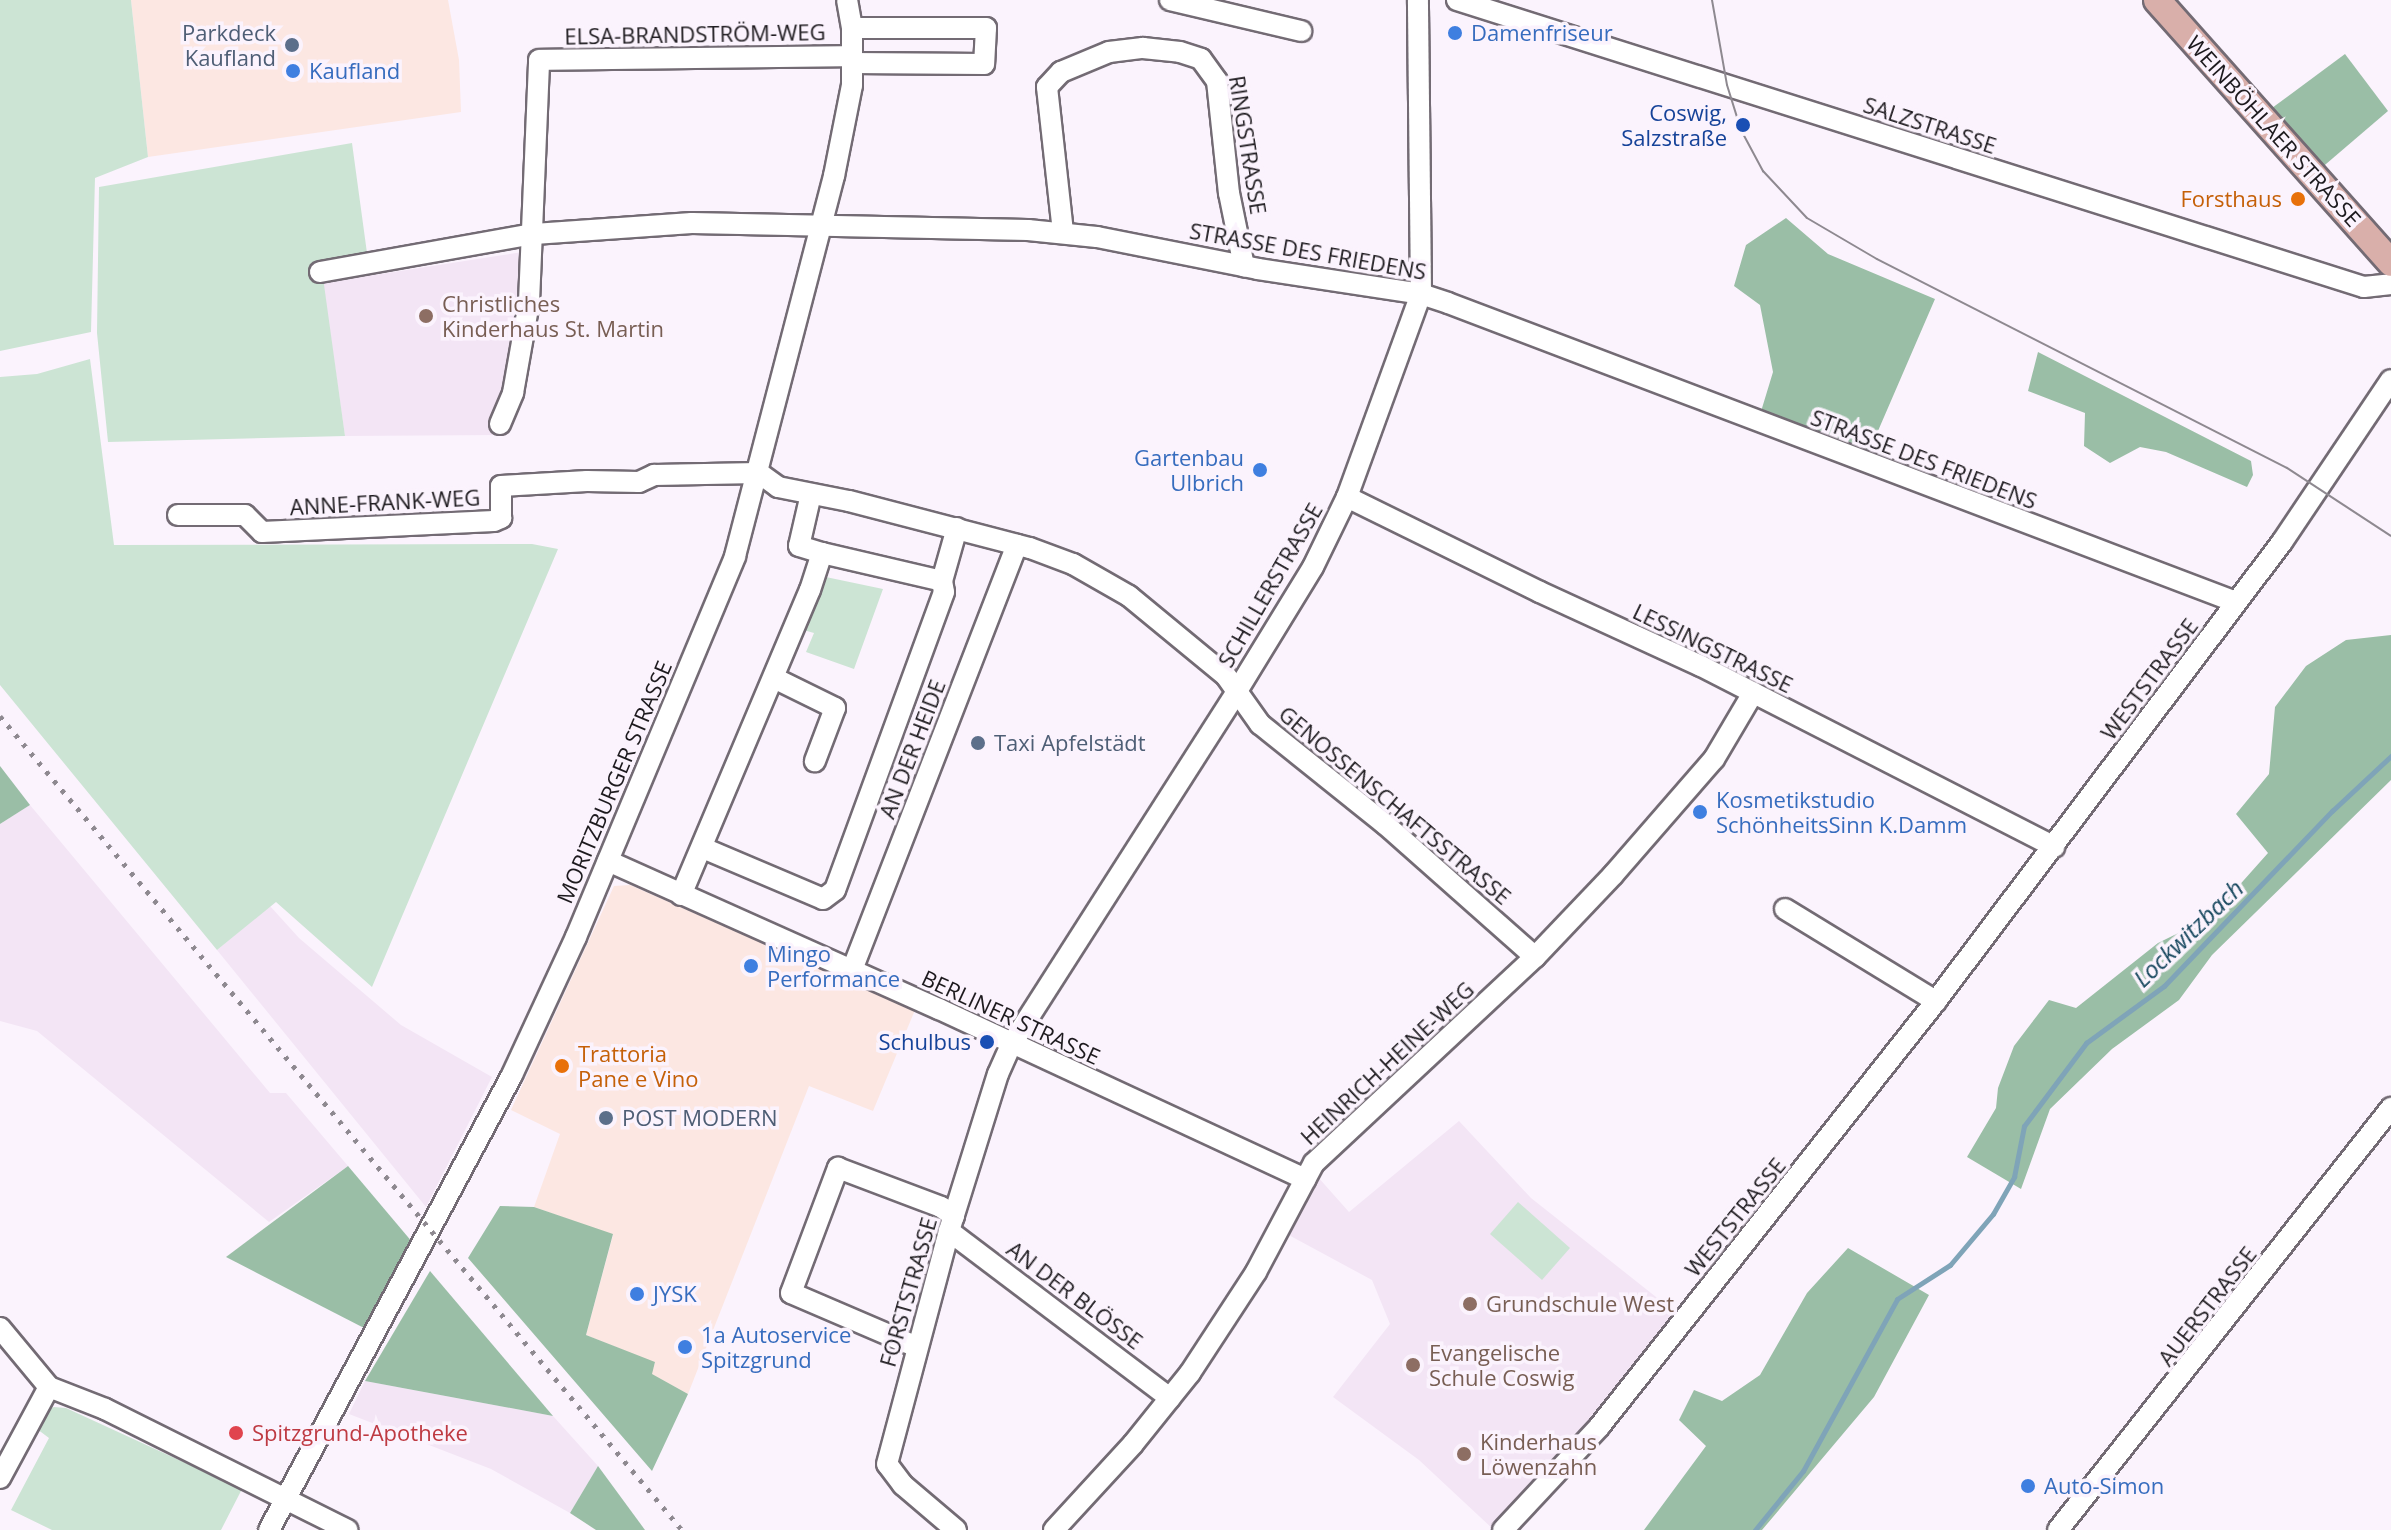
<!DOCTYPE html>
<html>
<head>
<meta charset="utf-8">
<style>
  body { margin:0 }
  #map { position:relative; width:2391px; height:1530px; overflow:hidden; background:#fbf3fd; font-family:"Open Sans",sans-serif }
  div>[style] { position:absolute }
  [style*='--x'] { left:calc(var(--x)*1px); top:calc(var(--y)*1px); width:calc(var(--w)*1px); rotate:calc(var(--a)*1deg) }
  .commercial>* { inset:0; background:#fce7e2 }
  .built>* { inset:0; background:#f3e5f5 }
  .green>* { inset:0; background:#cce4d4 }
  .forest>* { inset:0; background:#9abea6 }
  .stream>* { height:5px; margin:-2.5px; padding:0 2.5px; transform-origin:2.5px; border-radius:2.5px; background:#7fa4b8 }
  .roads { filter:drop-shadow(2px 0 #736b74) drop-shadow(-2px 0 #736b74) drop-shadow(0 2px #736b74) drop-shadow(0 -2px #736b74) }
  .minor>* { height:20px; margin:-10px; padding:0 10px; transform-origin:10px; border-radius:10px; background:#fff }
  .major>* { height:26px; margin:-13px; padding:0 13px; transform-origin:13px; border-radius:13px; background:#d9afaa }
  .tram>* { height:2px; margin:-1px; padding:0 1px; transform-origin:1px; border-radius:1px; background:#8e8990 }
  .rail>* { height:5px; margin-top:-2.5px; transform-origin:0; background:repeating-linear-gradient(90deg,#8e8990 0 4px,transparent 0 12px) }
  .dots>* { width:22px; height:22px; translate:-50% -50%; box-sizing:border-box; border:4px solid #fbf3fd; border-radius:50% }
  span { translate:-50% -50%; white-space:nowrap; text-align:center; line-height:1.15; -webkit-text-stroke:7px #fbf3fd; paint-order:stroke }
  .service-label { font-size:22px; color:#4e5e75 }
  .right { translate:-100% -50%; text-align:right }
  .left { translate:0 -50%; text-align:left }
  .shop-label { font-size:22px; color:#366cbe }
  .street-label { font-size:22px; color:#1d1a1e }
  .transit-label { font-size:22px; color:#164399 }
  .food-label { font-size:22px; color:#c56008 }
  .education-label { font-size:22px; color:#785e54 }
  .health-label { font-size:22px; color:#be3a42 }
  .water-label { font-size:24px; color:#15465d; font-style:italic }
</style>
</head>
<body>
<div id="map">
  <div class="commercial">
    <div style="clip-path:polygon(131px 0,448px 0,459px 60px,461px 112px,148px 157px)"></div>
    <div style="clip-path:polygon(630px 885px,915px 1010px,873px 1111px,809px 1086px,688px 1394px,651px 1374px,655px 1363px,586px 1335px,613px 1235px,534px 1207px,560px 1134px,511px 1110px,614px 886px)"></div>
  </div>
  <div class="built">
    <div style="clip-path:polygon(529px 251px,520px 348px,498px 435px,345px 436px,323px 283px)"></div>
    <div style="clip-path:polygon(30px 805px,270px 1093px,286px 1093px,348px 1166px,269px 1222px,37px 1031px,0 1021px,0 824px)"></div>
    <div style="clip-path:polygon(270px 906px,299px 938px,401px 1025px,492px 1077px,426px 1207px,217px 950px)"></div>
    <div style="clip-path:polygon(1459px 1121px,1531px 1198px,1680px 1316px,1494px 1530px,1419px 1460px,1333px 1397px,1390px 1324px,1372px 1280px,1285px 1233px,1317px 1176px,1349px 1212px)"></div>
    <div style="clip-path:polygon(365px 1381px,553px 1416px,598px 1466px,570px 1513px,491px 1469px,349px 1414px)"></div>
  </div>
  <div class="green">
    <div style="clip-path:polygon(0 0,131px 0,148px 157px,95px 178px,91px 332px,0 351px)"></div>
    <div style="clip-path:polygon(352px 143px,367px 253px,321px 263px,345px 436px,108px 442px,97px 333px,99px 187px)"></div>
    <div style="clip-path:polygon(90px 359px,114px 545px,532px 544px,558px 549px,372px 987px,276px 902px,217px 950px,0 685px,0 377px,37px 374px)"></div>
    <div style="clip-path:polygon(821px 576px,883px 589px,854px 669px,806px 652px,814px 633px,800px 629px)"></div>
    <div style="clip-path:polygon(1518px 1202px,1570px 1248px,1542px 1280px,1490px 1234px)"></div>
    <div style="clip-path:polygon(54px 1407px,66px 1408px,242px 1489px,221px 1530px,52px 1530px,11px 1510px,49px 1438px,37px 1429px,46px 1411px)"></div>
  </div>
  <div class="forest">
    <div style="clip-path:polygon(2345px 54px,2388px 111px,2319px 170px,2272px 108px)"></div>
    <div style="clip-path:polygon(1786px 218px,1828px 254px,1935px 299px,1865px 461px,1759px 418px,1773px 372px,1760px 305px,1734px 286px,1746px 245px)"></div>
    <div style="clip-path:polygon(2038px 352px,2251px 461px,2253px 475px,2247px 487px,2166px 452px,2140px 447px,2110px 463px,2084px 446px,2085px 413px,2028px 391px)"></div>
    <div style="clip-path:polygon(2391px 635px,2391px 780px,2212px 955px,2179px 1000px,2112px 1049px,2050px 1109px,2021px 1189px,1967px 1157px,1996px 1108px,1998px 1088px,2014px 1046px,2049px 1000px,2076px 1008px,2158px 943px,2211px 917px,2268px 853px,2236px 814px,2269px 774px,2275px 707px,2306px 666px,2346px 640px)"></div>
    <div style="clip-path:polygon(0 766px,30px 805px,0 824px)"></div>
    <div style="clip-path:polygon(348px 1166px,413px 1243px,366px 1329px,226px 1257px)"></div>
    <div style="clip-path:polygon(500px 1206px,534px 1207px,613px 1234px,586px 1335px,655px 1362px,652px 1374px,688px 1394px,652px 1471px,468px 1258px)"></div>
    <div style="clip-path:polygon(1848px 1248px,1929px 1295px,1874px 1397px,1762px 1530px,1644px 1530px,1706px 1446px,1679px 1420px,1694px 1390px,1722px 1401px,1760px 1375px,1807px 1293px)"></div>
    <div style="clip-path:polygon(430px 1271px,553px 1416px,365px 1381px)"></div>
    <div style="clip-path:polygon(598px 1466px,645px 1530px,596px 1530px,570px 1513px)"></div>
  </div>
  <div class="stream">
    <div style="--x:1755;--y:1530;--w:76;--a:-50.9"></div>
    <div style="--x:1803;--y:1471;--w:196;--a:-61.3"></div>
    <div style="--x:1897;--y:1299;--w:63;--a:-32.7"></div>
    <div style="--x:1950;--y:1265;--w:67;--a:-49.9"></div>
    <div style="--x:1993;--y:1214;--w:43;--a:-60.4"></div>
    <div style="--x:2014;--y:1177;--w:52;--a:-78.9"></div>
    <div style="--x:2024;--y:1126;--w:104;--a:-53.2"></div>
    <div style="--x:2086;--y:1043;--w:97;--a:-36.2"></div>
    <div style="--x:2164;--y:986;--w:243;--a:-46.2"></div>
    <div style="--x:2332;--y:811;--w:81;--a:-43"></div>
  </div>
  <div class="roads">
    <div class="minor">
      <div style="--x:1170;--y:0;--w:135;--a:13.3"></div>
      <div style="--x:1457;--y:0;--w:951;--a:17.56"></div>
      <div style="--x:2364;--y:287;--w:27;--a:-6"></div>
      <div style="--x:852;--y:28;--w:134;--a:0"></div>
      <div style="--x:986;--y:28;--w:36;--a:93"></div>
      <div style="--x:984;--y:64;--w:132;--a:-179.6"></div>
      <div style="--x:1063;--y:232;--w:146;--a:-96.3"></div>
      <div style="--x:1047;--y:87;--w:21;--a:-47"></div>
      <div style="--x:1061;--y:72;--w:52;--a:-22.6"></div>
      <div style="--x:1109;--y:52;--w:34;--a:-7"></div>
      <div style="--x:1143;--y:48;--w:37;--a:6"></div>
      <div style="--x:1180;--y:52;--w:22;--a:18"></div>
      <div style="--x:1201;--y:59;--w:27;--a:54"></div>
      <div style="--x:1217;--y:81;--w:113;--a:83.9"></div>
      <div style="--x:1229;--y:193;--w:75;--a:78.4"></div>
      <div style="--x:320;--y:272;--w:217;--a:-10.1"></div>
      <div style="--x:534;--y:234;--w:158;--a:-4"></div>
      <div style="--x:692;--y:223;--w:336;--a:1.2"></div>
      <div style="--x:1028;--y:230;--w:69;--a:5.8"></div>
      <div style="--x:1097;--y:237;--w:164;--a:11.2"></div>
      <div style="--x:1258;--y:269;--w:165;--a:8.7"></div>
      <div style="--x:1421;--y:294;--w:28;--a:18"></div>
      <div style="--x:1448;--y:303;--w:843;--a:20.78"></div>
      <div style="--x:500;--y:424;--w:34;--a:-67"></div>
      <div style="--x:513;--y:393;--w:92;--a:-80"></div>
      <div style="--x:529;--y:302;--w:242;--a:-87.6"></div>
      <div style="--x:539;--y:60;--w:313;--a:-0.7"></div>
      <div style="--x:811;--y:494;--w:53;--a:103"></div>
      <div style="--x:799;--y:546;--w:24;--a:17"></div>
      <div style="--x:1347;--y:497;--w:215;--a:26.2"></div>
      <div style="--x:1540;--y:592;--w:177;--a:24.7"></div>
      <div style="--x:1701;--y:666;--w:397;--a:27.1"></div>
      <div style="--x:178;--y:515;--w:67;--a:0"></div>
      <div style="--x:245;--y:515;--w:24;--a:45"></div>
      <div style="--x:262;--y:532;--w:232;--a:-2.7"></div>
      <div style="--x:494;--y:521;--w:8;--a:-23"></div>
      <div style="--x:501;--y:518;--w:32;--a:-90"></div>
      <div style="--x:501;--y:486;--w:86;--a:-3.3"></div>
      <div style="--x:587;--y:481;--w:52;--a:1.1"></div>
      <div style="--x:639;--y:482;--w:17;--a:-25"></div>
      <div style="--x:654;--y:475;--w:105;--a:-1.1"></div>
      <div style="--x:759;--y:473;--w:24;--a:36"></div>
      <div style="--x:778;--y:487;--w:72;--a:11.2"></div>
      <div style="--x:849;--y:501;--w:187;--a:14.6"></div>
      <div style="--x:1030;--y:548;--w:46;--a:20.4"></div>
      <div style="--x:1073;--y:564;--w:64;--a:29.7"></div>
      <div style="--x:1129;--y:596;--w:126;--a:39.5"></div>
      <div style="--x:1226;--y:676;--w:59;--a:54.7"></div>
      <div style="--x:1260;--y:724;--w:161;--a:38.7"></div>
      <div style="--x:1386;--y:825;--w:199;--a:41.5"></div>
      <div style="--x:774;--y:678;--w:68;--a:26.2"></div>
      <div style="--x:835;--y:708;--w:57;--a:110.7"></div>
      <div style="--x:703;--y:848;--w:130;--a:23"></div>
      <div style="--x:823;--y:899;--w:15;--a:-37"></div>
      <div style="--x:835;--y:890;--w:317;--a:-69.9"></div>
      <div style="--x:944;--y:592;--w:11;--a:-100"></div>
      <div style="--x:942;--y:581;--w:55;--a:-74.2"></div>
      <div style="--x:608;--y:861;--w:363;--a:24.1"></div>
      <div style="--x:939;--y:1009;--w:404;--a:24.9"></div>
      <div style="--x:681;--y:895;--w:331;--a:-67.1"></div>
      <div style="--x:810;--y:590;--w:39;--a:-72"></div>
      <div style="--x:822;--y:553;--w:123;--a:13.1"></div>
      <div style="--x:1785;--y:909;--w:177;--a:31.4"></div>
      <div style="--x:852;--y:970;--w:456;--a:-68.8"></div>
      <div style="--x:949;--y:1231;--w:277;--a:37.1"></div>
      <div style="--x:0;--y:1328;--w:77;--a:50.3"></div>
      <div style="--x:49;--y:1387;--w:60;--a:21.4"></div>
      <div style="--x:105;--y:1409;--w:271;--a:26.5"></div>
      <div style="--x:917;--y:1347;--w:137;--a:-156.8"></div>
      <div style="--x:791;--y:1293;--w:134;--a:-69.4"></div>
      <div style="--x:838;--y:1168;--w:110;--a:20.7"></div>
      <div style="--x:941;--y:1207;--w:16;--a:35"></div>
      <div style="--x:0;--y:1478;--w:103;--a:-61.7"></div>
      <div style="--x:269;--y:1530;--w:516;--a:-61.89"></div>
      <div style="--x:512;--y:1075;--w:152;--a:-65.1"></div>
      <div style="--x:576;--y:937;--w:413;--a:-67.3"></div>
      <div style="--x:735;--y:556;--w:393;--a:-75.4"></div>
      <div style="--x:834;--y:176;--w:93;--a:-78.8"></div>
      <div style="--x:852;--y:85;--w:57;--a:-90"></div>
      <div style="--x:852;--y:28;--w:28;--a:-100"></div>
      <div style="--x:956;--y:1530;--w:70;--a:-139.7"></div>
      <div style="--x:903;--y:1485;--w:26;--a:-127"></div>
      <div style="--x:887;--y:1464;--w:241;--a:-75.1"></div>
      <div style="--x:949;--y:1231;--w:164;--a:-72.7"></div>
      <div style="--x:998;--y:1074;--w:32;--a:-66"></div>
      <div style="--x:1011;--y:1045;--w:420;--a:-57.4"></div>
      <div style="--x:1237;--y:691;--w:145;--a:-58.5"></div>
      <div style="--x:1313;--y:567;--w:78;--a:-64.1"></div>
      <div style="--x:1347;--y:497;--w:216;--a:-70"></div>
      <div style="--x:1421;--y:294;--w:294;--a:-90.6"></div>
      <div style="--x:1054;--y:1530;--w:117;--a:-47.4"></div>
      <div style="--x:1133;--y:1444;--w:91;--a:-51.2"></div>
      <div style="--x:1190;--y:1373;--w:121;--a:-56.8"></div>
      <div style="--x:1256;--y:1272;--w:123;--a:-62"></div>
      <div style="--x:1314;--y:1163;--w:302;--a:-43"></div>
      <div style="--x:1535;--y:957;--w:113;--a:-46.4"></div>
      <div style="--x:1613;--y:875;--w:154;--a:-49"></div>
      <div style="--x:1714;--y:759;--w:77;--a:-59.4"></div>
      <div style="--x:1503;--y:1530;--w:141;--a:-47"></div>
      <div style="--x:1599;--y:1427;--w:543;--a:-51.65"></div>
      <div style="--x:1936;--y:1001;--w:575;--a:-52.99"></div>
      <div style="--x:2282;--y:542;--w:195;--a:-56.1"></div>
      <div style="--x:2058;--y:1530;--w:538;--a:-51.72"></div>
    </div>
    <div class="major">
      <div style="--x:2157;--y:0;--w:352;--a:48.3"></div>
    </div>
  </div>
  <div class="tram">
    <div style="--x:1712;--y:0;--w:86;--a:80"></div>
    <div style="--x:1727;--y:85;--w:47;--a:72.7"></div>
    <div style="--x:1741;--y:130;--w:47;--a:61.8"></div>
    <div style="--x:1763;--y:171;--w:64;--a:46.9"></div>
    <div style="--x:1807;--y:218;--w:81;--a:30.4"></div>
    <div style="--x:1877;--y:259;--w:460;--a:27"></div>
    <div style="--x:2287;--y:468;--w:124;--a:33.2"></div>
  </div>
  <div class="rail">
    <div style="--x:0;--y:716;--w:1062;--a:50.04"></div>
  </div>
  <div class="dots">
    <div style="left:1455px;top:33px;background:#3f7fe0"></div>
    <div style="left:292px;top:45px;background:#5c6f8a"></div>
    <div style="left:293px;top:71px;background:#3f7fe0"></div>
    <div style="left:1743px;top:125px;background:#1a4fb4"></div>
    <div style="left:2298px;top:199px;background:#e8710a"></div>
    <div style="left:426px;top:316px;background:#8d6e63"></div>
    <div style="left:1260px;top:470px;background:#3f7fe0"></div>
    <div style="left:978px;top:743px;background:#5c6f8a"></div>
    <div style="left:1700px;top:812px;background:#3f7fe0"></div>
    <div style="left:751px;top:966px;background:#3f7fe0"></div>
    <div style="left:987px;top:1042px;background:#1a4fb4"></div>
    <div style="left:562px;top:1066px;background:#e8710a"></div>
    <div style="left:606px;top:1118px;background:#5c6f8a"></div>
    <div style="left:637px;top:1294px;background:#3f7fe0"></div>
    <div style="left:1470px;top:1304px;background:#8d6e63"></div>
    <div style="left:685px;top:1347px;background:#3f7fe0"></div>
    <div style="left:1413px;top:1365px;background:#8d6e63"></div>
    <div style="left:236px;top:1433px;background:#e0444e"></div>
    <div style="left:1464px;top:1454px;background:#8d6e63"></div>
    <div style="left:2028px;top:1486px;background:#3f7fe0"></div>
  </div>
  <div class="service-label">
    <span class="right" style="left:276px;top:45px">Parkdeck<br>Kaufland</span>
    <span class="left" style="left:994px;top:743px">Taxi Apfelstädt</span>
    <span class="left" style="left:622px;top:1118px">POST MODERN</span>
  </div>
  <div class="shop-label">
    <span class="left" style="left:1471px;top:33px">Damenfriseur</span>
    <span class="left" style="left:309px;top:71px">Kaufland</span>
    <span class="right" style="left:1244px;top:470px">Gartenbau<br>Ulbrich</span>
    <span class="left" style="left:1716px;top:812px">Kosmetikstudio<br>SchönheitsSinn K.Damm</span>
    <span class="left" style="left:767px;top:966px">Mingo<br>Performance</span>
    <span class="left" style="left:653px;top:1294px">JYSK</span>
    <span class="left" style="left:701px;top:1347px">1a Autoservice<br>Spitzgrund</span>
    <span class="left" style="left:2044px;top:1486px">Auto-Simon</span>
  </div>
  <div class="street-label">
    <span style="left:695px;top:34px;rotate:-1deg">ELSA-BRANDSTRÖM-WEG</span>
    <span style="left:1930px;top:125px;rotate:18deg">SALZSTRASSE</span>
    <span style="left:2274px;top:131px;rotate:48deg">WEINBÖHLAER STRASSE</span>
    <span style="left:1248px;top:145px;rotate:81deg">RINGSTRASSE</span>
    <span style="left:1308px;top:251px;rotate:10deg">STRASSE DES FRIEDENS</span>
    <span style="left:1924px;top:459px;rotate:21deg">STRASSE DES FRIEDENS</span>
    <span style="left:385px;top:502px;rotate:-3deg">ANNE-FRANK-WEG</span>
    <span style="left:1270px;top:585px;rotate:-60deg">SCHILLERSTRASSE</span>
    <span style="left:1713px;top:648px;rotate:26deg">LESSINGSTRASSE</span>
    <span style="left:2149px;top:679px;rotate:-53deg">WESTSTRASSE</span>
    <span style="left:912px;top:749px;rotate:-69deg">AN DER HEIDE</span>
    <span style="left:614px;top:782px;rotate:-67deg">MORITZBURGER STRASSE</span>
    <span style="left:1395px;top:805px;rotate:40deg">GENOSSENSCHAFTSSTRASSE</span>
    <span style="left:1011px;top:1017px;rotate:25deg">BERLINER STRASSE</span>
    <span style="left:1387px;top:1063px;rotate:-43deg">HEINRICH-HEINE-WEG</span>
    <span style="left:1735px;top:1217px;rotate:-51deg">WESTSTRASSE</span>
    <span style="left:908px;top:1292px;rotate:-74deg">FORSTSTRASSE</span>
    <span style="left:1075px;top:1295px;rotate:37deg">AN DER BLÖSSE</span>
    <span style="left:2207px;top:1306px;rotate:-52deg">AUERSTRASSE</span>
  </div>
  <div class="transit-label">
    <span class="right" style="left:1727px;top:125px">Coswig,<br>Salzstraße</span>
    <span class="right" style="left:971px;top:1042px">Schulbus</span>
  </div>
  <div class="food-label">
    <span class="right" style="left:2282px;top:199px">Forsthaus</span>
    <span class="left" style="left:578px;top:1066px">Trattoria<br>Pane e Vino</span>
  </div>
  <div class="education-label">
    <span class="left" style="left:442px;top:316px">Christliches<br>Kinderhaus St. Martin</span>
    <span class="left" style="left:1486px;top:1304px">Grundschule West</span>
    <span class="left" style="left:1429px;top:1365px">Evangelische<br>Schule Coswig</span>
    <span class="left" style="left:1480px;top:1454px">Kinderhaus<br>Löwenzahn</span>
  </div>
  <div class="health-label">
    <span class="left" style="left:252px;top:1433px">Spitzgrund-Apotheke</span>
  </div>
  <div class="water-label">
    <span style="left:2188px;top:933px;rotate:-44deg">Lockwitzbach</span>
  </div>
</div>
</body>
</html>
